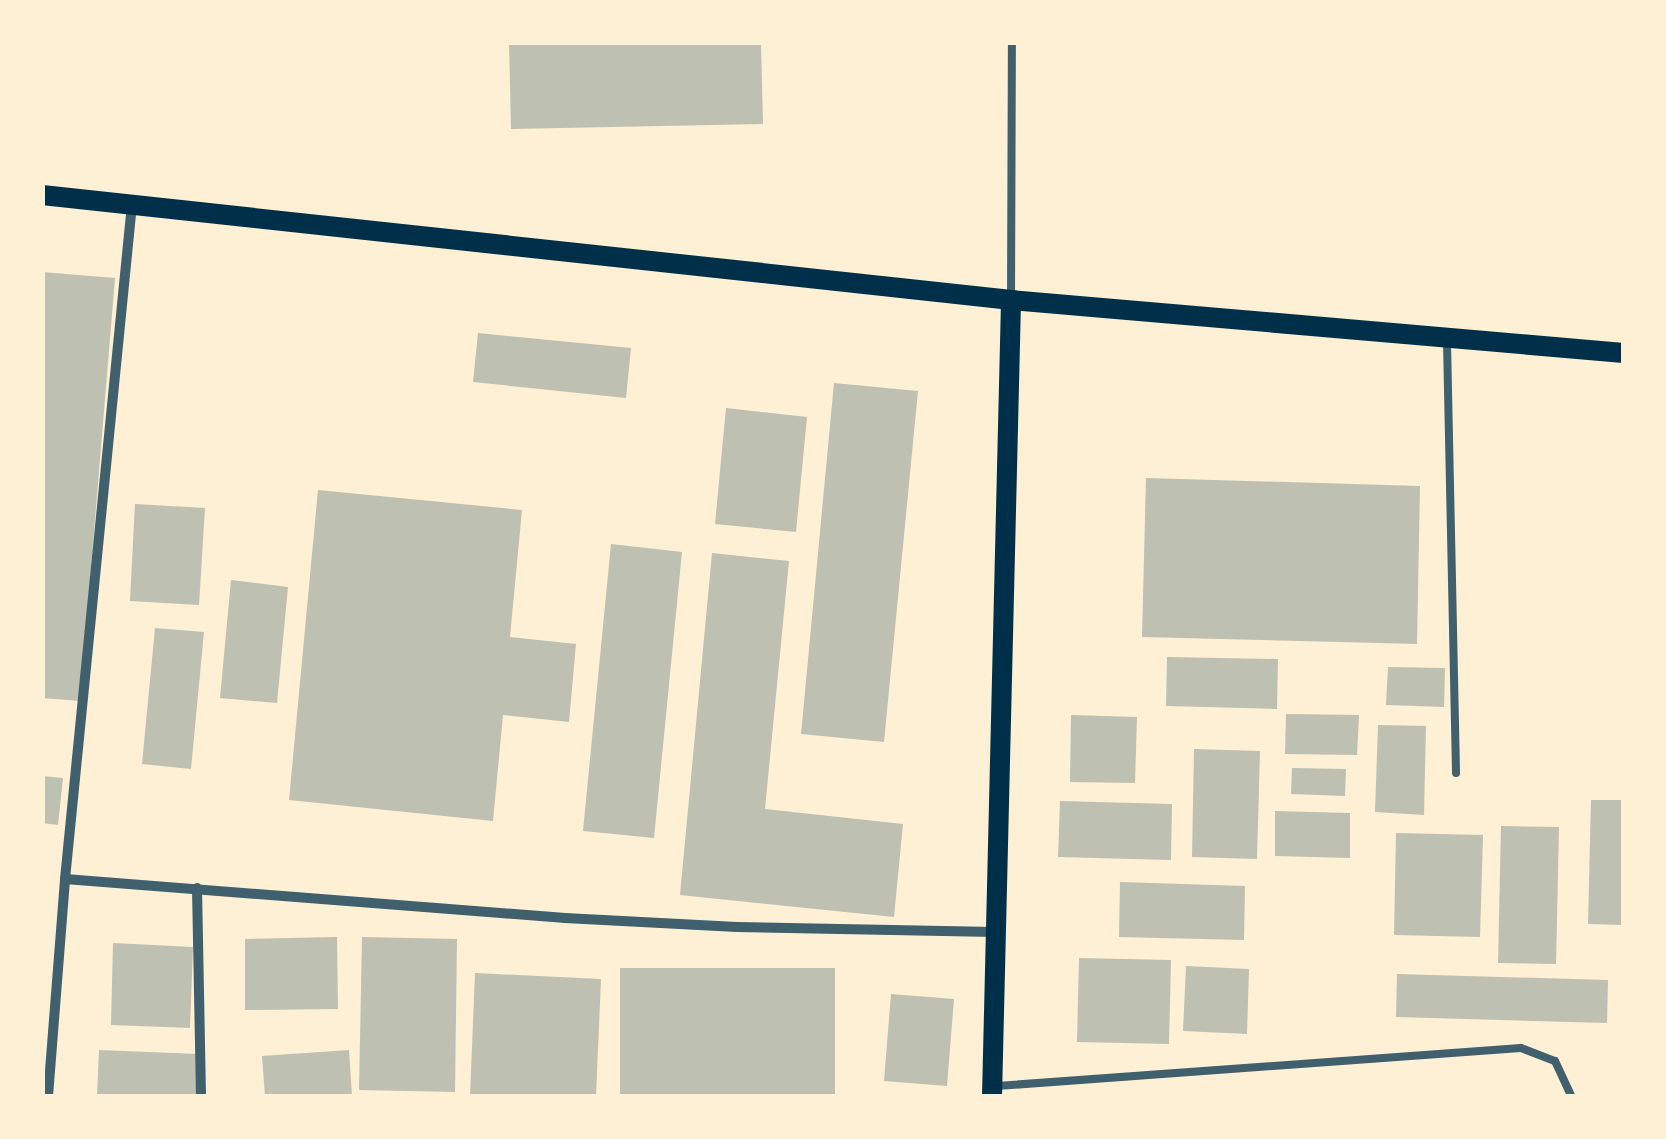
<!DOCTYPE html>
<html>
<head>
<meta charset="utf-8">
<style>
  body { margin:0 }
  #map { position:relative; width:1666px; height:1139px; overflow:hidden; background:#fdf0d5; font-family:"Alegreya Sans",sans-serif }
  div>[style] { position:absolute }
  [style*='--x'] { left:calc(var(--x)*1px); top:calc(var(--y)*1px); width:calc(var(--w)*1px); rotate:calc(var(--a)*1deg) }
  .building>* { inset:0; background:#bec0b2 }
  .service>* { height:8px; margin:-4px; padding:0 4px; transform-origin:4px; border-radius:4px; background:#3f606c }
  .minor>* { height:10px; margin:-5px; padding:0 5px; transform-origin:5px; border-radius:5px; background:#3f606c }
  .secondary>* { height:20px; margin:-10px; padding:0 10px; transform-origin:10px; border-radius:10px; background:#003049 }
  span { translate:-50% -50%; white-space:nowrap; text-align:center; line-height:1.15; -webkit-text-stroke:10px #fdf0d5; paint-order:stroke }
  .frame { position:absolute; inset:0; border:45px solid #fdf0d5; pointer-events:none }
</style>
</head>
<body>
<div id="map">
  <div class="building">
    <div style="clip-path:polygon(509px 42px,761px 42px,763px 124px,511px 129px)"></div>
    <div style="clip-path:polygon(42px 272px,115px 278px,80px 701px,42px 698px)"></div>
    <div style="clip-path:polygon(478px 333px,631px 348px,626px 398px,473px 382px)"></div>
    <div style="clip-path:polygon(834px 383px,918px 391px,884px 742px,801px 734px)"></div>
    <div style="clip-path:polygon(726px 408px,807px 417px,796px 532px,715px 524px)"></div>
    <div style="clip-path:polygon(1146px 478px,1420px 486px,1417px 644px,1142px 637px)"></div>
    <div style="clip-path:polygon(318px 490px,522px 510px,510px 637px,576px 644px,569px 722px,503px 715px,493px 821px,289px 800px)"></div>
    <div style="clip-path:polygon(135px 504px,205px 508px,199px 605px,130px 601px)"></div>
    <div style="clip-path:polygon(611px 544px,682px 552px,654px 838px,583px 831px)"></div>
    <div style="clip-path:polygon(712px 553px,789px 561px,765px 809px,903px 824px,894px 917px,680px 895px)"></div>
    <div style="clip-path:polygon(231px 580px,288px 587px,277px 703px,220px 698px)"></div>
    <div style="clip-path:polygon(155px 628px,204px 632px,191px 769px,142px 764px)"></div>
    <div style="clip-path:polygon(1167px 657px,1278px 659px,1277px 709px,1166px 706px)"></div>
    <div style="clip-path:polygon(1388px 667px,1445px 668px,1444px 707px,1386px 705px)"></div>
    <div style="clip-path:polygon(1286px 714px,1359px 715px,1357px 755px,1285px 754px)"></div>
    <div style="clip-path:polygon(1071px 715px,1137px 717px,1135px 783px,1070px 782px)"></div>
    <div style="clip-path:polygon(1378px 725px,1426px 726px,1424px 815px,1375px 812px)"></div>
    <div style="clip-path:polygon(1194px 749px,1260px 751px,1257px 859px,1192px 857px)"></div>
    <div style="clip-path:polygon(1292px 768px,1346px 769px,1345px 796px,1291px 794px)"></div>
    <div style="clip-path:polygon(42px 776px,63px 778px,58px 825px,42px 823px)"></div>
    <div style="clip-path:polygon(1591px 800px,1624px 800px,1624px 925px,1588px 924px)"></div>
    <div style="clip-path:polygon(1060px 801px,1172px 804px,1171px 860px,1058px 857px)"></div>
    <div style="clip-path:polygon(1275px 811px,1350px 813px,1350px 858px,1275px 856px)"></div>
    <div style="clip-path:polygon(1501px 826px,1559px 827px,1556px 964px,1498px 963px)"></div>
    <div style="clip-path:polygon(1396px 833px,1483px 835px,1480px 937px,1394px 935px)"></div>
    <div style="clip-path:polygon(1120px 882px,1245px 886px,1244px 940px,1119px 937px)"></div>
    <div style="clip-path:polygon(337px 937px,338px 1009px,245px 1010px,245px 939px)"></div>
    <div style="clip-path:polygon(362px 937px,457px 939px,455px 1092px,359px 1090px)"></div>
    <div style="clip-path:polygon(113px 943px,193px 947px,190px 1028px,111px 1025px)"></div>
    <div style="clip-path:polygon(1079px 958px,1171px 960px,1169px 1044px,1077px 1042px)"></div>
    <div style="clip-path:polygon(1186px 966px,1249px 969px,1247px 1034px,1183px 1031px)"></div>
    <div style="clip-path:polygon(620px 968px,835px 968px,835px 1096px,620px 1096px)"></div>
    <div style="clip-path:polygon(475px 973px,601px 979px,596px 1096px,470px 1096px)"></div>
    <div style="clip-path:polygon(1397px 974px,1608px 980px,1607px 1023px,1396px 1017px)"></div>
    <div style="clip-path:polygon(891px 994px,954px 999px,947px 1086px,884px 1081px)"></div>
    <div style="clip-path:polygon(99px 1050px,198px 1054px,196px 1096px,97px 1096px)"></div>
    <div style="clip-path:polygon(349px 1050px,352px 1096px,265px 1096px,262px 1056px)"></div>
  </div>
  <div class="service">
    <div style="--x:1011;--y:300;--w:258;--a:-89.8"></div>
    <div style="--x:1447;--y:342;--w:431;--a:88.8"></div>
    <div style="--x:997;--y:1086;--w:525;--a:-4.15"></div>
    <div style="--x:1521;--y:1048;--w:36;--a:21"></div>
    <div style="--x:1555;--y:1061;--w:38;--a:65"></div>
  </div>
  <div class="minor">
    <div style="--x:65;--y:879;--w:502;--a:4.46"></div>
    <div style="--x:565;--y:918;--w:172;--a:3"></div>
    <div style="--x:737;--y:927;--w:258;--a:1.1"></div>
    <div style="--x:197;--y:888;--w:208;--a:88.9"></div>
    <div style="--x:48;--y:1096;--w:218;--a:-85.5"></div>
    <div style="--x:65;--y:879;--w:678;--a:-84.33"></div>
  </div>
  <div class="secondary">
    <div style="--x:42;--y:195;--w:975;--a:6.18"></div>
    <div style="--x:1011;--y:300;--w:615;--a:4.94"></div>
    <div style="--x:992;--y:1096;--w:796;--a:-88.63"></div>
  </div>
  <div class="frame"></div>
</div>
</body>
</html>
